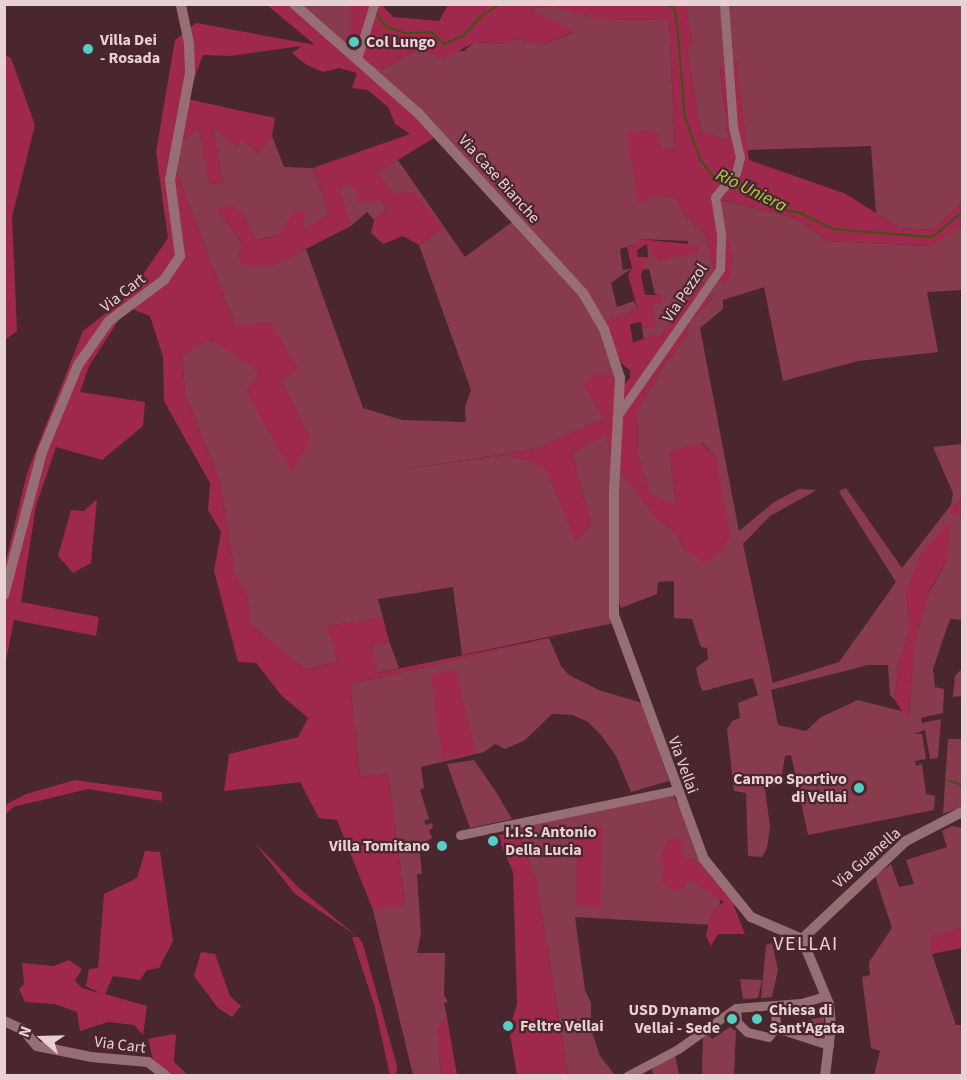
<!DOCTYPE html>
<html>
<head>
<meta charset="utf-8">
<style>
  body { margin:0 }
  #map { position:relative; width:967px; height:1080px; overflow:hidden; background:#4a262e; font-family:"Source Sans 3",sans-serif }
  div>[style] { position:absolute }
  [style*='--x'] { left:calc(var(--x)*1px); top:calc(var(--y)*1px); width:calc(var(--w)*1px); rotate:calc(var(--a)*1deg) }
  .green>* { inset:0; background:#883b4d }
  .forest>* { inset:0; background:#9f294c }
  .stream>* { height:2px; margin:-1px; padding:0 1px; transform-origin:1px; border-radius:1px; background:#3c5313 }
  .minor>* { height:9px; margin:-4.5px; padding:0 4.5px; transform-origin:4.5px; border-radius:4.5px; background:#986e75 }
  .tertiary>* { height:10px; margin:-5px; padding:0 5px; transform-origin:5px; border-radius:5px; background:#986e75 }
  .dots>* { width:16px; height:16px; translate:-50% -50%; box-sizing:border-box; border:3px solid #4a262e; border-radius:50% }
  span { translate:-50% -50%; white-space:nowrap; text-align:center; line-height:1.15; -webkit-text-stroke:4.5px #4a262e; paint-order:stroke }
  .poi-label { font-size:16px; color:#e8d1d4; font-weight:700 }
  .left { translate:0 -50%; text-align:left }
  .right { translate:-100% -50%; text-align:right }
  .street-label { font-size:16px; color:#e8d1d4 }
  .water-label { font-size:18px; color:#a2d942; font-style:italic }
  .quarter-label { font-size:20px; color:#e8d1d4; letter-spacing:1.5px }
  .frame { position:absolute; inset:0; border:6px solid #e8d1d4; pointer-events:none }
  .north { position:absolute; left:12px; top:1008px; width:60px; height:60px; -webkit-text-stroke:4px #4a262e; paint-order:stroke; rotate:290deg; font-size:16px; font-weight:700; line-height:24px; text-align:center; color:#e8d1d4 }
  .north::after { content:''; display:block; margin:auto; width:21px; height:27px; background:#e8d1d4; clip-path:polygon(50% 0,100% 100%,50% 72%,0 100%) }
</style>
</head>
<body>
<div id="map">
  <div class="green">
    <div style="clip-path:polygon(294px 5px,350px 5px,350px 53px)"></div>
    <div style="clip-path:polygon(685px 5px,962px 5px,962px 202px,933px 230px,900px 228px,876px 213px,871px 146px,747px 150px,736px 61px,720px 68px,729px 141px,701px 132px,687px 51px,692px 42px)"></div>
    <div style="clip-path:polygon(evenodd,553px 6px,597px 19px,669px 20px,675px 148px,663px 150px,639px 203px,659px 194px,676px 198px,683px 213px,705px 234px,714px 270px,718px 209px,723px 200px,795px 218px,828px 241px,931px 246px,962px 225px,962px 290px,927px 292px,938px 352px,858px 361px,783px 381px,764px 287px,723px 300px,723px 309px,700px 328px,739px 531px,774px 502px,799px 489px,817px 490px,770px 516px,743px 544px,773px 683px,839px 662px,896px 582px,839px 492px,841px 490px,846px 488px,902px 568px,951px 505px,953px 493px,933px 447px,962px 444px,962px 497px,949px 512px,962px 517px,962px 620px,950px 619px,933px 669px,935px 687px,944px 689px,943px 713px,921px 718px,922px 723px,941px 719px,938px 758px,930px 759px,925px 730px,914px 734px,922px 734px,926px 759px,915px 761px,916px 766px,922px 764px,926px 794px,935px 796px,934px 810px,808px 835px,791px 755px,785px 756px,781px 781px,765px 789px,770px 827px,767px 848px,762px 857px,748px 856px,746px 793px,734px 791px,727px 729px,732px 721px,740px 718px,738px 703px,758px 695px,753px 678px,703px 691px,700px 686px,696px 668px,708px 659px,707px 648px,701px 647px,692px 619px,674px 618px,674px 581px,658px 582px,657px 594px,621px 608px,616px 595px,618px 468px,658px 520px,677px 534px,684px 550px,716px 456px,702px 443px,669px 452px,677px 507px,650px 494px,638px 455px,637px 412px,665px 363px,686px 338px,689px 321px,712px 299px,703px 282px,659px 338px,652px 335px,644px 340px,642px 328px,655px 326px,653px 303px,662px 302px,661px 295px,655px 294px,649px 269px,642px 270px,641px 265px,648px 257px,647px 244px,659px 261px,687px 254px,688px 241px,639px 239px,639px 243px,620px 249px,623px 270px,632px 268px,611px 283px,617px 307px,634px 301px,638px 310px,604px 322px,620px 378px,604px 419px,536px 449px,399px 470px,507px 455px,528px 460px,546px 469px,576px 541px,591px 525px,572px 454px,606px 433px,614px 468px,614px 623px,462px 655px,453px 587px,378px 599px,383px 618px,328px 626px,338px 661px,306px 670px,250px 624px,247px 593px,235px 576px,220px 482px,185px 394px,182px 355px,209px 339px,247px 361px,259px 372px,247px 391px,311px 438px,281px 382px,297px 368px,235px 326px,168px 150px,199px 129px,210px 184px,223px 183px,212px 127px,239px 148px,238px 137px,259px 153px,272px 136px,284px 167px,313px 168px,329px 214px,302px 231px,256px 240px,243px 213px,218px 211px,242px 243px,272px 265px,306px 249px,363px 408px,402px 420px,466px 422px,465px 407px,471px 390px,419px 245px,443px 228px,392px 193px,377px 172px,398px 160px,465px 257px,516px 219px,351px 54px,383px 69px,419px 49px,464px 51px,474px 42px,502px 44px,516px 39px,543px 44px,574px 32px,528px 9px,553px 6px,947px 561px,929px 592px,914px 643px,909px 713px,858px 700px,821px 717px,806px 731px,778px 725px,771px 690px,868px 665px,888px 665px,890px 695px,895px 700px,898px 667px,910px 627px,906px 592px,947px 561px)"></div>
    <div style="clip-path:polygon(351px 186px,380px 199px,386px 209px,374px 220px,367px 212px,351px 226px,339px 188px)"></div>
    <div style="clip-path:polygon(549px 638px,561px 666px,569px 675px,599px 690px,642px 703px,669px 781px,631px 792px,616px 756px,601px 735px,588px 722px,573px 715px,552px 714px,525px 740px,505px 749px,495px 744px,484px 752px,421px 767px,424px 788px,420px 790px,429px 819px,424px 821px,426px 825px,432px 823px,433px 828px,429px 830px,432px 838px,419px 845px,422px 874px,417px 874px,421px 933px,417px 953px,445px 953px,444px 995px,448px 1002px,444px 1003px,447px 1018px,437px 1028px,441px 1075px,413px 1075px,373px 910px,405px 904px,388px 774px,360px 777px,350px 684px)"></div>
    <div style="clip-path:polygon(389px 641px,399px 668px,376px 673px,372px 646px)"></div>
    <div style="clip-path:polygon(962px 669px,962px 696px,953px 697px,955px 676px)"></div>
    <div style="clip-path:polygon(948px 739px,962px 739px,962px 807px,943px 814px)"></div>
    <div style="clip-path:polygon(474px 760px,496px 792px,512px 819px,470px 828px,447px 764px)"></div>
    <div style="clip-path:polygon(672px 793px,724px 889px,713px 925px,575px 917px,585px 990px,591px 1003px,591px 1029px,600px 1056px,615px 1075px,568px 1075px,536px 879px,515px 827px)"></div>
    <div style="clip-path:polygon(952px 826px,962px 828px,962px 928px,931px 937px,932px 954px,956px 1025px,962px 1025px,962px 1075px,874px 1075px,880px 1051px,871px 1048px,862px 977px,870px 975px,869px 962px,892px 928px,875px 876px,891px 864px,899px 887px,914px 884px,906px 860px,947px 847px,942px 831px)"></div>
    <div style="clip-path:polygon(772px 943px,778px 970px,772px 997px,761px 998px,766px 945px)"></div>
    <div style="clip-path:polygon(740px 979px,762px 980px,758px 998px,743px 999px)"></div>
    <div style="clip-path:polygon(824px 1017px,825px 1040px,801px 1034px,802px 1027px,809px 1028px,812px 1019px)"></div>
    <div style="clip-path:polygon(730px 1027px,736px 1031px,734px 1075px,702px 1075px,703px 1036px,706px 1031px,712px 1039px)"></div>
    <div style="clip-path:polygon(675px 1054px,679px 1075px,653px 1075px,652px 1069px)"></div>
  </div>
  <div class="forest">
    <div style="clip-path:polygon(267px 5px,294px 5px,350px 52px,350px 5px,382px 5px,393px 17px,439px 21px,448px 5px,685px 5px,692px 42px,687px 51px,701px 132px,729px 141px,720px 67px,736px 61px,749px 160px,846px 194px,900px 228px,933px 230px,962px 202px,962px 226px,932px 246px,828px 241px,795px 218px,724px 200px,718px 209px,733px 256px,731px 276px,724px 284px,714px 270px,705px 234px,683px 213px,676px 198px,659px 194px,638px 204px,627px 133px,656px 130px,663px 150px,675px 148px,669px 20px,597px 19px,552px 6px,529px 9px,575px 31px,543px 44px,516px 39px,502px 44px,475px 42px,443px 59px,419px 49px,383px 69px,362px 60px,439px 135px,378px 172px,392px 193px,414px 192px,444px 228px,419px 245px,403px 236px,383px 244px,371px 233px,374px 220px,386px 209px,380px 200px,357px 202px,357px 191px,351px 186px,340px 188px,351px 226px,274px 265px,243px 266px,236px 255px,242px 243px,218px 211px,228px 203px,243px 213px,257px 240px,278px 236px,294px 212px,305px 211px,303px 230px,329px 214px,313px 168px,410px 134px,395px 124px,388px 107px,368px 90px,352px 88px,357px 73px,339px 68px,323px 72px,305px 64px,292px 53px,302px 46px,229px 56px,203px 55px,187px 99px,275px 118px,272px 136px,260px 153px,238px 138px,240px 149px,212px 128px,223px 183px,210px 184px,199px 129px,168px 150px,235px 326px,270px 322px,298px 368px,281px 382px,311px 438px,292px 473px,246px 391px,259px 372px,210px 339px,182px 356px,185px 394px,220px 482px,235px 576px,247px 592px,250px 624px,307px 670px,338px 661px,327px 626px,383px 618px,389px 641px,372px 646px,377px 673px,573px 633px,350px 684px,360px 777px,388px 774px,405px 905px,373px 910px,337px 820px,319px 818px,300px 782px,224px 791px,229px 754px,298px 737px,308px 718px,282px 696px,256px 663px,238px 662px,214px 571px,221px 532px,208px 510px,210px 483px,164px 401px,163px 357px,150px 316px,127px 307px,89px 366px,80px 392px,145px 402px,143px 426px,102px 460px,56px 447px,36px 506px,21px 602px,99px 617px,96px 636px,14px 620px,5px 666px,5px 565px,27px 473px,83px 331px,129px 295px,168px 238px,156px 152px,175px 40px,196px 23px,315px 45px)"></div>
    <div style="clip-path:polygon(4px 55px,11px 58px,35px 125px,12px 217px,17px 331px,5px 340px)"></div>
    <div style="clip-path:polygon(639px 239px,699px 245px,698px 253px,658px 261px,647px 244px,637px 250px,638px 257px,648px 257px,641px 275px,645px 295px,661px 295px,663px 302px,653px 303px,656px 327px,642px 328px,641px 322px,630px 324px,633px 343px,652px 335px,659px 338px,703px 282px,712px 299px,689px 321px,686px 338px,665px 363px,637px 412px,638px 454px,650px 494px,677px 506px,669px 452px,701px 443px,716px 456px,730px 535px,723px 551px,706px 563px,684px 550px,677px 534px,655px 518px,618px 468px,623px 386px,630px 378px,630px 370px,621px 363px,604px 322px,638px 310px,628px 275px,632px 268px,627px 247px,639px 243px)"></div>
    <div style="clip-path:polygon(597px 373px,620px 378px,614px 468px,606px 434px,572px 454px,591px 525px,576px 542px,546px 470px,528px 460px,507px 455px,371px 474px,536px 449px,604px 419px,583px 385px)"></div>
    <div style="clip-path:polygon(962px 497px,962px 517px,961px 518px,948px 512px)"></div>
    <div style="clip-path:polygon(97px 499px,91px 563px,73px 573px,58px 556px,71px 510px,84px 511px)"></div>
    <div style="clip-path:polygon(951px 521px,947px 561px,930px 589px,915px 641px,908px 721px,895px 700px,898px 667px,910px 627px,906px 593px,921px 553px)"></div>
    <div style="clip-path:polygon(456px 671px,476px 753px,442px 759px,431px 674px)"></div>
    <div style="clip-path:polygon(75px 780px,162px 792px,162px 801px,88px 789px,13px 807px,5px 815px,5px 805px,26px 794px)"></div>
    <div style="clip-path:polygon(602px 827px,600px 908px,576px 905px,576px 829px)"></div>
    <div style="clip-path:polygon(517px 833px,536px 879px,568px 1075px,517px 1075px,509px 1029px,517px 1004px,513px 872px,497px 835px)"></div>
    <div style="clip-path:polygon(682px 839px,685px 858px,696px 860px,732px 901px,745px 934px,718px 934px,711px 946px,706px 936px,709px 920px,714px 909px,724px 902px,689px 880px,684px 888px,674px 891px,662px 882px,664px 866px,659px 859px,669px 840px)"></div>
    <div style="clip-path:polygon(254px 842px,298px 887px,359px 938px,363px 944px,397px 1066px,396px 1075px,390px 1075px,375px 1008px,352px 937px,358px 937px,295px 894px)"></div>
    <div style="clip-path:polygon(145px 851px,160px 852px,173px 941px,159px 968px,147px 970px,140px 980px,113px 976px,105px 994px,147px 1006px,143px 1035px,134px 1025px,108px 1022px,80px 1031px,77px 1012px,55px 1004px,25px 1002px,19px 989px,24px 984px,22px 963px,54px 966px,69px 960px,82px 969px,75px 981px,82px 988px,99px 993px,86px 986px,89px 969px,98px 968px,104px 894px,137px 878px)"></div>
    <div style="clip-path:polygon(962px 928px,962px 948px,932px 954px,931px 937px)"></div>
    <div style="clip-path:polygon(201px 952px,215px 954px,230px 996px,241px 1006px,232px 1017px,218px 1008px,194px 976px)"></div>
    <div style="clip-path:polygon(447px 1018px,457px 1075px,441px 1075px,437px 1028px)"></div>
    <div style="clip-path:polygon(173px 1034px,176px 1035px,174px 1062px,188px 1075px,157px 1076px,148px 1039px)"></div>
  </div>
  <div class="stream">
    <div style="--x:663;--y:4;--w:12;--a:20"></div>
    <div style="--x:674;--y:8;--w:16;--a:79"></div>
    <div style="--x:677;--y:24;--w:94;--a:85.1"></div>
    <div style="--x:685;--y:118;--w:46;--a:69.6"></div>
    <div style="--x:701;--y:161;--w:21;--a:51"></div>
    <div style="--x:714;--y:177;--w:13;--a:18"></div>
    <div style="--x:374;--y:11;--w:20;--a:53"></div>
    <div style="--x:386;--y:27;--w:21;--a:17"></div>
    <div style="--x:406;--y:33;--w:25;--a:-2"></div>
    <div style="--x:431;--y:32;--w:18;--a:43"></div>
    <div style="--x:444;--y:44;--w:21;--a:-23"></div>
    <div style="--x:463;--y:36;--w:27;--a:-48"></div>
    <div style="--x:481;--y:16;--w:22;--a:-32"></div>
    <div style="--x:731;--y:184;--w:53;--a:27.1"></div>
    <div style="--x:778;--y:208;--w:23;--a:13"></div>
    <div style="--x:800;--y:213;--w:37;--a:26"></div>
    <div style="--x:833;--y:229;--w:99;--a:4.6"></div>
    <div style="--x:932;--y:237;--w:38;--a:-39"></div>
    <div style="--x:949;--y:781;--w:14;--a:17"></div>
  </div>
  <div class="minor">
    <div style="--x:357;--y:59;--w:58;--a:-72.8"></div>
    <div style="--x:620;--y:412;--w:174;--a:-55"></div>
    <div style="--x:720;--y:269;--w:35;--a:-88"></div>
    <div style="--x:721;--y:234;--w:37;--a:-99"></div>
    <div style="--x:715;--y:197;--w:32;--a:-49"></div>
    <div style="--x:736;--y:173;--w:16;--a:-76"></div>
    <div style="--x:740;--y:157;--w:32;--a:-103"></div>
    <div style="--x:733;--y:126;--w:122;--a:-94.2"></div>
    <div style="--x:460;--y:835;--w:221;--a:-11.8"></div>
    <div style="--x:775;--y:1005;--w:23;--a:88"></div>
    <div style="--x:736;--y:1008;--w:65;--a:-4.4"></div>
    <div style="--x:801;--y:1003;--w:25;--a:-16"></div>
    <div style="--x:736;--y:1008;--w:14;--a:86"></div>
    <div style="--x:737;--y:1022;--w:14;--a:45"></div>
    <div style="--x:747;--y:1032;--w:22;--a:13"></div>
    <div style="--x:768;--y:1037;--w:12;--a:-48"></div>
    <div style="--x:776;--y:1028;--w:56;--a:17.8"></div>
    <div style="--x:627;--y:1076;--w:58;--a:-27.9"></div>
    <div style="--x:678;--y:1049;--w:71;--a:-35.3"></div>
  </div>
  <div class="tertiary">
    <div style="--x:294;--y:4;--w:165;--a:41.3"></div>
    <div style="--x:418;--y:113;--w:244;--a:47.5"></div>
    <div style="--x:583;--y:293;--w:42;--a:59.7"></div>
    <div style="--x:604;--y:329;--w:52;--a:71.9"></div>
    <div style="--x:620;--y:378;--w:115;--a:93"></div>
    <div style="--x:614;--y:493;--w:122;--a:90"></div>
    <div style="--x:614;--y:615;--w:260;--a:69.8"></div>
    <div style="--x:704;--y:859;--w:75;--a:51"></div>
    <div style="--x:751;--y:917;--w:56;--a:23.3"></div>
    <div style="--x:802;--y:939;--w:70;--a:67.4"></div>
    <div style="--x:829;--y:1004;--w:22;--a:85"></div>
    <div style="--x:831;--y:1026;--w:50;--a:96.8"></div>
    <div style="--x:4;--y:595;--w:148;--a:-75.1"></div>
    <div style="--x:42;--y:452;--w:94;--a:-67.5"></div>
    <div style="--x:78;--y:365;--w:54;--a:-54.8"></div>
    <div style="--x:109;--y:321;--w:69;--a:-36.7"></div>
    <div style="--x:164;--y:280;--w:29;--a:-56"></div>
    <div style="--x:180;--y:256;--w:77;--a:-97.5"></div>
    <div style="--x:170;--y:180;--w:109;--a:-79.4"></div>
    <div style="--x:190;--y:73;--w:30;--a:-92"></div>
    <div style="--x:189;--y:43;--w:40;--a:-102"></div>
    <div style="--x:802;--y:939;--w:143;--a:-43.3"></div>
    <div style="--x:906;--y:841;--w:63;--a:-27.4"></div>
    <div style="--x:4;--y:1021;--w:21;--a:25"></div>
    <div style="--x:23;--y:1030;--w:21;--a:49"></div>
    <div style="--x:37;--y:1046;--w:55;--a:11.5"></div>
    <div style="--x:91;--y:1057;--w:57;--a:5"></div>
    <div style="--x:148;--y:1062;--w:23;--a:38"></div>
  </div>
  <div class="dots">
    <div style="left:354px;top:42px;background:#56cec3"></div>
    <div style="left:88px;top:49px;background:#56cec3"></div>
    <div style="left:859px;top:788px;background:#56cec3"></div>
    <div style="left:493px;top:841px;background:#56cec3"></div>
    <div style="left:442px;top:846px;background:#56cec3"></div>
    <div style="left:732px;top:1019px;background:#56cec3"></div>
    <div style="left:757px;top:1019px;background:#56cec3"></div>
    <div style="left:508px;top:1026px;background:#56cec3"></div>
  </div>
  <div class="poi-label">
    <span class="left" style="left:100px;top:49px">Villa Dei<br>- Rosada</span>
    <span class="left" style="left:366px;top:42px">Col Lungo</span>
    <span class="right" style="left:847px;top:788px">Campo Sportivo<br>di Vellai</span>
    <span class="left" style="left:505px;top:841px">I.I.S. Antonio<br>Della Lucia</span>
    <span class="right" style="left:430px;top:846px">Villa Tomitano</span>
    <span class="right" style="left:720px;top:1019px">USD Dynamo<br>Vellai - Sede</span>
    <span class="left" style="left:769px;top:1019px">Chiesa di<br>Sant'Agata</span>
    <span class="left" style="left:520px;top:1026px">Feltre Vellai</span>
  </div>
  <div class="street-label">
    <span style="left:499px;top:179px;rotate:48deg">Via Case Bianche</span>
    <span style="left:123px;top:293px;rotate:-38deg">Via Cart</span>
    <span style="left:685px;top:293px;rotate:-56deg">Via Pezzol</span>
    <span style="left:683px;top:765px;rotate:70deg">Via Vellai</span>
    <span style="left:867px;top:858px;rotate:-41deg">Via Guanella</span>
    <span style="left:120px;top:1045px;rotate:7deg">Via Cart</span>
  </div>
  <div class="water-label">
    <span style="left:751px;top:191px;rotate:26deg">Rio Uniera</span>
  </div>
  <div class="quarter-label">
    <span style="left:806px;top:944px">VELLAI</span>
  </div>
  <div class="frame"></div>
  <div class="north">N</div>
</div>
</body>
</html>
